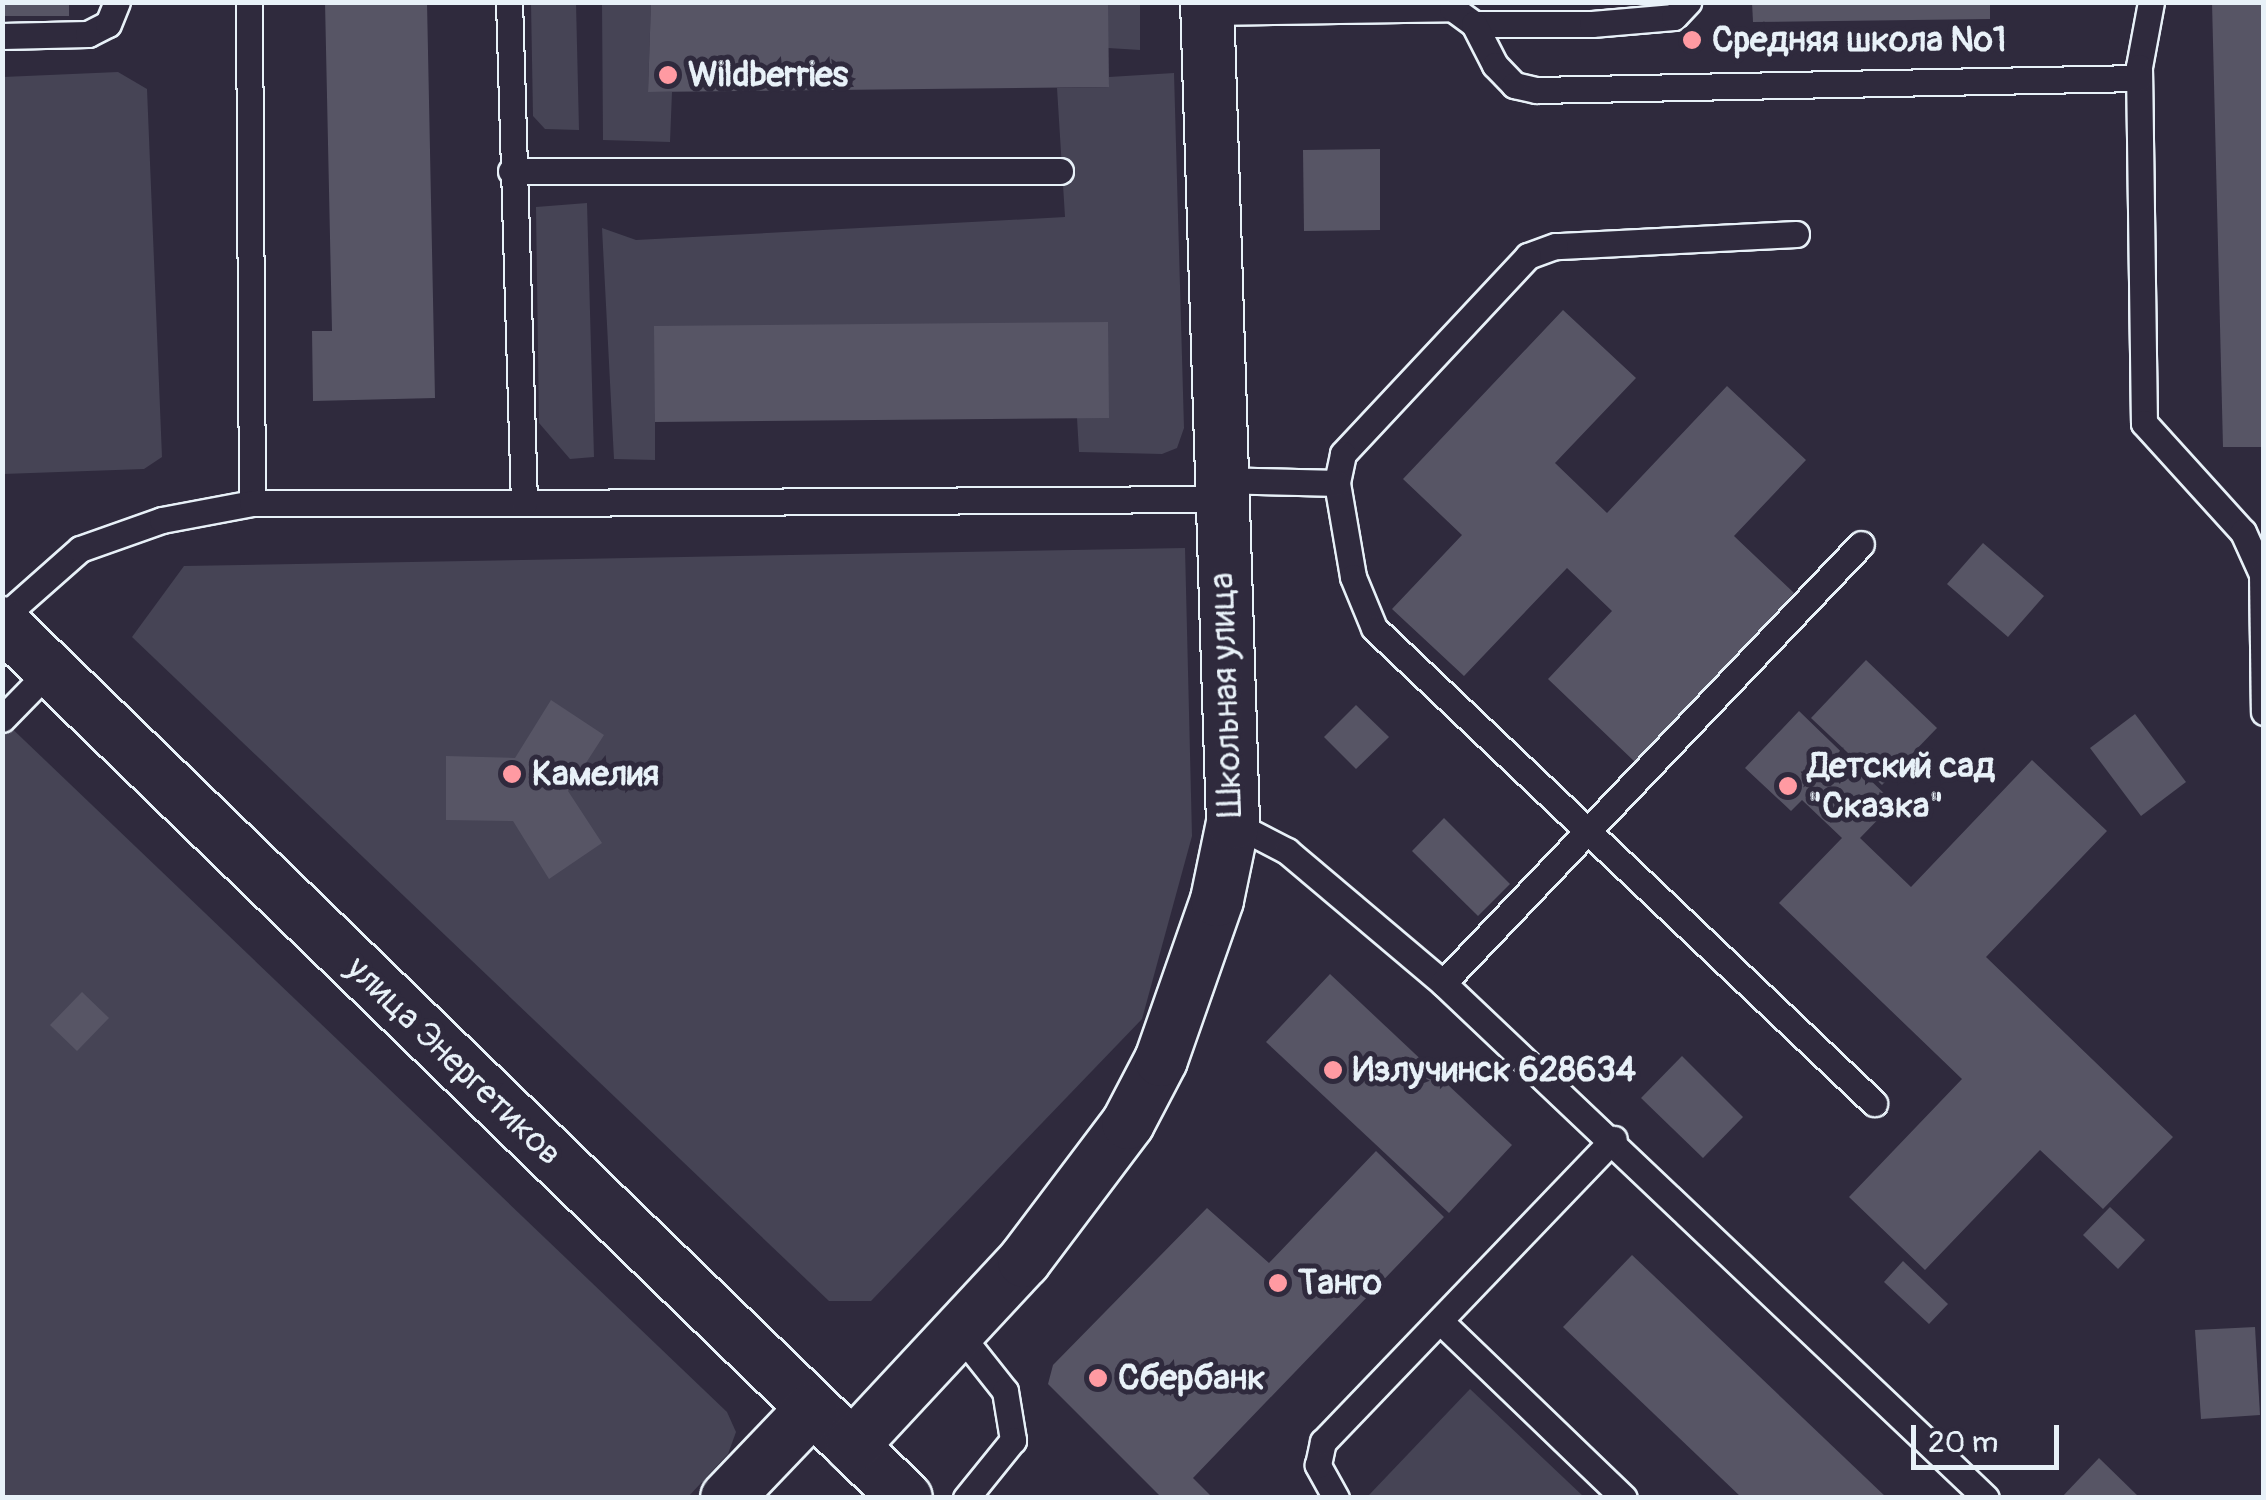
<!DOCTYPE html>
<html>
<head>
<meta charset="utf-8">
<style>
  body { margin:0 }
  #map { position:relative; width:2266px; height:1500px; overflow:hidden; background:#2f2a3d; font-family:Pangolin,sans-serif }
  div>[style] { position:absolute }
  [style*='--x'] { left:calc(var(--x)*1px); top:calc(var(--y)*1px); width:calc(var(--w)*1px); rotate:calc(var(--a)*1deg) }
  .green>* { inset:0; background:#464455 }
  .building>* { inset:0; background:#575565 }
  .roads { filter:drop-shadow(2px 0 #e8f1f8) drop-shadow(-2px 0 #e8f1f8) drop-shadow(0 2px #e8f1f8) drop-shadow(0 -2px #e8f1f8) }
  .service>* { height:25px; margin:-12.5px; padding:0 12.5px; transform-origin:12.5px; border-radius:12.5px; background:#2f2a3d }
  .minor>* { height:52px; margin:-26px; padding:0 26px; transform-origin:26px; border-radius:26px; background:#2f2a3d }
  .dots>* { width:28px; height:28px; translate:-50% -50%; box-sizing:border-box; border:5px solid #2f2a3d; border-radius:50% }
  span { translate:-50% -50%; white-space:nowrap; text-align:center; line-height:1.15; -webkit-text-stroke:10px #2f2a3d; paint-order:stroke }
  .poi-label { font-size:35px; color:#e8f1f8; font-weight:700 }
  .left { translate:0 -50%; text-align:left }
  .street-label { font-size:35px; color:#e8f1f8 }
  .frame { position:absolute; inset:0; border:5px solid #e8f1f8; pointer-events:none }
  .scale { position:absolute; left:1911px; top:1425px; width:148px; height:45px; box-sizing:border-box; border:5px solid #e8f1f8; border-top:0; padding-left:12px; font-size:30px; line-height:35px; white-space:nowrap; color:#e8f1f8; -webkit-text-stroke:8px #2f2a3d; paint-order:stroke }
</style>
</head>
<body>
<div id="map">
  <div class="green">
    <div style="clip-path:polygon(531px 3px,576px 3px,579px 130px,545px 129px,533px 116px)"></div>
    <div style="clip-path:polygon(602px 3px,651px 3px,648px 92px,672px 92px,670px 142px,603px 140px)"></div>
    <div style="clip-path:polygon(1108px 3px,1140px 3px,1140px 50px,1108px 48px)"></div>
    <div style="clip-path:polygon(118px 72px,147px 89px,162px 457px,144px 469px,3px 474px,3px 77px)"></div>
    <div style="clip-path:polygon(1174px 73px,1184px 428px,1177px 448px,1162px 454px,1079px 452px,1077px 418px,655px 326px,655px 460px,614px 459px,602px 228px,636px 240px,1065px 217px,1057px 88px,1109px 87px,1109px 77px)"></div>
    <div style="clip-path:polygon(587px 203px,594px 457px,570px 459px,539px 423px,536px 207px)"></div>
    <div style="clip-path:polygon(1185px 548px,1192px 836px,1142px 1019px,871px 1301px,829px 1301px,132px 637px,184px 566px)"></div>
    <div style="clip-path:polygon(2px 719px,727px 1412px,736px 1432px,728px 1454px,688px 1497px,3px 1497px)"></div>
    <div style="clip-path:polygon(1470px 1389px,1584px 1497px,1369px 1495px)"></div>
  </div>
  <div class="building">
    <div style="clip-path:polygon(2px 2px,69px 2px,69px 16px,2px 16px)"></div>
    <div style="clip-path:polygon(325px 2px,427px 2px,435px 398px,313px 401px,312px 331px,332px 331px)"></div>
    <div style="clip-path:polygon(651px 2px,1108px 2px,1109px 87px,648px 92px)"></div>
    <div style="clip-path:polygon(1752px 2px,1990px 2px,1990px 19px,1753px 22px)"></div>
    <div style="clip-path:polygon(2212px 2px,2264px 2px,2264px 447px,2223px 447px)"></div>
    <div style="clip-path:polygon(1380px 149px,1380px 230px,1304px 231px,1303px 150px)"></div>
    <div style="clip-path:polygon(1563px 310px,1636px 378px,1555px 463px,1607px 513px,1727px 386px,1806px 460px,1734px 536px,1794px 593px,1635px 762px,1548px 679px,1612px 611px,1567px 568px,1464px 676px,1392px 609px,1462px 535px,1403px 479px)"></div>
    <div style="clip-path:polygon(1108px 322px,1109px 418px,655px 422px,654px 326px)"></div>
    <div style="clip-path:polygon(1983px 543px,2044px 596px,2008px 637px,1947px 584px)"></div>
    <div style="clip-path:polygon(1866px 660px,1937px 728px,1882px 785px,1811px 718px)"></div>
    <div style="clip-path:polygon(551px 700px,604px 735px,568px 791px,602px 843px,549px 879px,513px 821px,446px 820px,446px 756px,515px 758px)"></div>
    <div style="clip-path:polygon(1356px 705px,1389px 737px,1356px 769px,1324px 737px)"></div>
    <div style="clip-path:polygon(1799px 711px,1894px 803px,1860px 838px,1911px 887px,2032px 760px,2107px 831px,1986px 957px,2173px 1137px,2103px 1209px,2040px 1150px,1925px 1270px,1849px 1197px,1962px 1079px,1779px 903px,1842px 838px,1802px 800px,1791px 811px,1745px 768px)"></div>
    <div style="clip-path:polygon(2135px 714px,2186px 782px,2141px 816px,2090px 748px)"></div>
    <div style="clip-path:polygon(1444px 818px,1510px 884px,1478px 916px,1412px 851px)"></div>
    <div style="clip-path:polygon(1330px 974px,1512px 1145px,1449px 1213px,1266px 1042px)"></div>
    <div style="clip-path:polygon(82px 992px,109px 1018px,77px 1051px,50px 1025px)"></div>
    <div style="clip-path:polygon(1682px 1056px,1743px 1117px,1703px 1158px,1641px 1098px)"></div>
    <div style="clip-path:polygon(1376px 1151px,1444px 1217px,1193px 1478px,1213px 1498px,1162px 1498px,1048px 1384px,1053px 1365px,1207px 1208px,1269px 1263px)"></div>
    <div style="clip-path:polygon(2110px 1207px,2145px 1240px,2118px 1269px,2083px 1235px)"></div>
    <div style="clip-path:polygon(1632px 1255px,1887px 1498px,1742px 1498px,1563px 1327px)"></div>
    <div style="clip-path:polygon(1903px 1261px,1948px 1304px,1929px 1324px,1884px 1282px)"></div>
    <div style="clip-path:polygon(2255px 1327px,2260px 1415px,2201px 1419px,2195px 1330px)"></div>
    <div style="clip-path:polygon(2099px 1458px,2140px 1498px,2061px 1498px)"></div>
  </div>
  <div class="roads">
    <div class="service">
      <div style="--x:249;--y:2;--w:501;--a:89.66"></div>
      <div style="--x:2151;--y:2;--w:66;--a:100.5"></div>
      <div style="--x:2139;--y:67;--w:356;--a:89.2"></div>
      <div style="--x:2144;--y:423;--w:147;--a:47.8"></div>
      <div style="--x:2243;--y:532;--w:46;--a:65.7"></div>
      <div style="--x:2262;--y:574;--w:138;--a:89.2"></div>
      <div style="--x:1208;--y:12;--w:244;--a:-0.9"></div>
      <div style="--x:1452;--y:8;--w:27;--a:36"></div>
      <div style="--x:1474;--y:24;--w:118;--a:0"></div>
      <div style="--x:1592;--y:24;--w:82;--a:-4.9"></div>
      <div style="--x:1674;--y:17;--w:21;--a:-47"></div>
      <div style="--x:1474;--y:24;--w:46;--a:62.9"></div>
      <div style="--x:1495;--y:65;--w:28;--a:46"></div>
      <div style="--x:1514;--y:85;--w:23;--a:13"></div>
      <div style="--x:1536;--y:90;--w:603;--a:-1.14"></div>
      <div style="--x:2;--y:36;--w:86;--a:-1.3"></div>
      <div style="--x:88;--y:34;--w:22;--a:-27"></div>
      <div style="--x:108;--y:24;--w:24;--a:-68"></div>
      <div style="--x:511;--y:171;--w:549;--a:0"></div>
      <div style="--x:1796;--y:234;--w:241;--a:177.1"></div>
      <div style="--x:1555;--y:246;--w:29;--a:160"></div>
      <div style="--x:1528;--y:256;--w:271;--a:133.1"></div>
      <div style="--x:1343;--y:454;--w:30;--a:102"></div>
      <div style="--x:1337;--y:483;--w:95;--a:80.3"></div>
      <div style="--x:1353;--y:577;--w:55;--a:67.6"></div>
      <div style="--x:1374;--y:628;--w:690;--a:43.53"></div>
      <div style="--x:1218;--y:480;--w:119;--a:1.4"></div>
      <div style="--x:524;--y:503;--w:694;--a:-0.33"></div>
      <div style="--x:2;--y:618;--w:104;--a:-41.5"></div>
      <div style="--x:80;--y:549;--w:87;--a:-19.5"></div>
      <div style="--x:162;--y:520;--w:92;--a:-10.7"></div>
      <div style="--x:252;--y:503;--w:272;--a:0"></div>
      <div style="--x:524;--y:503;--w:501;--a:-91.71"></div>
      <div style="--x:2;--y:719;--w:70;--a:-45.6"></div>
      <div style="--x:1233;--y:823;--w:61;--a:27.4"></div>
      <div style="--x:1287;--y:851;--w:204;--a:40.2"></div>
      <div style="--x:1443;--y:983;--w:748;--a:43.48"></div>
      <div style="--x:1443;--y:983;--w:606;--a:-46.4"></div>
      <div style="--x:1440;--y:1321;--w:255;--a:43.9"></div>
      <div style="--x:959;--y:1333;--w:74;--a:51.6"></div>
      <div style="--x:1005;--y:1391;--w:50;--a:80.7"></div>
      <div style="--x:1013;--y:1440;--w:75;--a:129"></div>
      <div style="--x:1336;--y:1498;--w:38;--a:-119"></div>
      <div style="--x:1318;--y:1465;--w:24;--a:-78"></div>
      <div style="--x:1323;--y:1442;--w:420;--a:-46.2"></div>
    </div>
    <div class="minor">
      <div style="--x:2;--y:623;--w:1258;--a:44.07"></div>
      <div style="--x:852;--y:1446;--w:253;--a:-47.1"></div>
      <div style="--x:1024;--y:1261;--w:173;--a:-53"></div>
      <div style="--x:1128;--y:1123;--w:71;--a:-62.4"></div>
      <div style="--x:1161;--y:1060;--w:170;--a:-70.7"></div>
      <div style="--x:1217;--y:900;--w:79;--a:-78.3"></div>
      <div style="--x:1233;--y:823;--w:821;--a:-91.81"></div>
      <div style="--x:727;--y:1498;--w:123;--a:-46.3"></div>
    </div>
  </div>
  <div class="dots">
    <div style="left:1692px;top:40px;background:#ff9aa2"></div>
    <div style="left:668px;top:75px;background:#ff9aa2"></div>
    <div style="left:512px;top:774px;background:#ff9aa2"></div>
    <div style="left:1788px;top:786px;background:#ff9aa2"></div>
    <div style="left:1333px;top:1070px;background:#ff9aa2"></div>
    <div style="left:1278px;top:1283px;background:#ff9aa2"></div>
    <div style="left:1098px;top:1378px;background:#ff9aa2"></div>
  </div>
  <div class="poi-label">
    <span class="left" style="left:1712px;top:40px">Средняя школа №1</span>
    <span class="left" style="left:688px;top:75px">Wildberries</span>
    <span class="left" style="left:1808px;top:786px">Детский сад<br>"Сказка"</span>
    <span class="left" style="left:532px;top:774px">Камелия</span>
    <span class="left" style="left:1353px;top:1070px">Излучинск 628634</span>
    <span class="left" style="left:1298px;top:1283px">Танго</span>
    <span class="left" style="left:1118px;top:1378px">Сбербанк</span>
  </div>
  <div class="street-label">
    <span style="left:1226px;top:695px;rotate:-92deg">Школьная улица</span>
    <span style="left:454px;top:1061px;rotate:44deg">улица Энергетиков</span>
  </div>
  <div class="frame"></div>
  <div class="scale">20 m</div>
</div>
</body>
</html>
